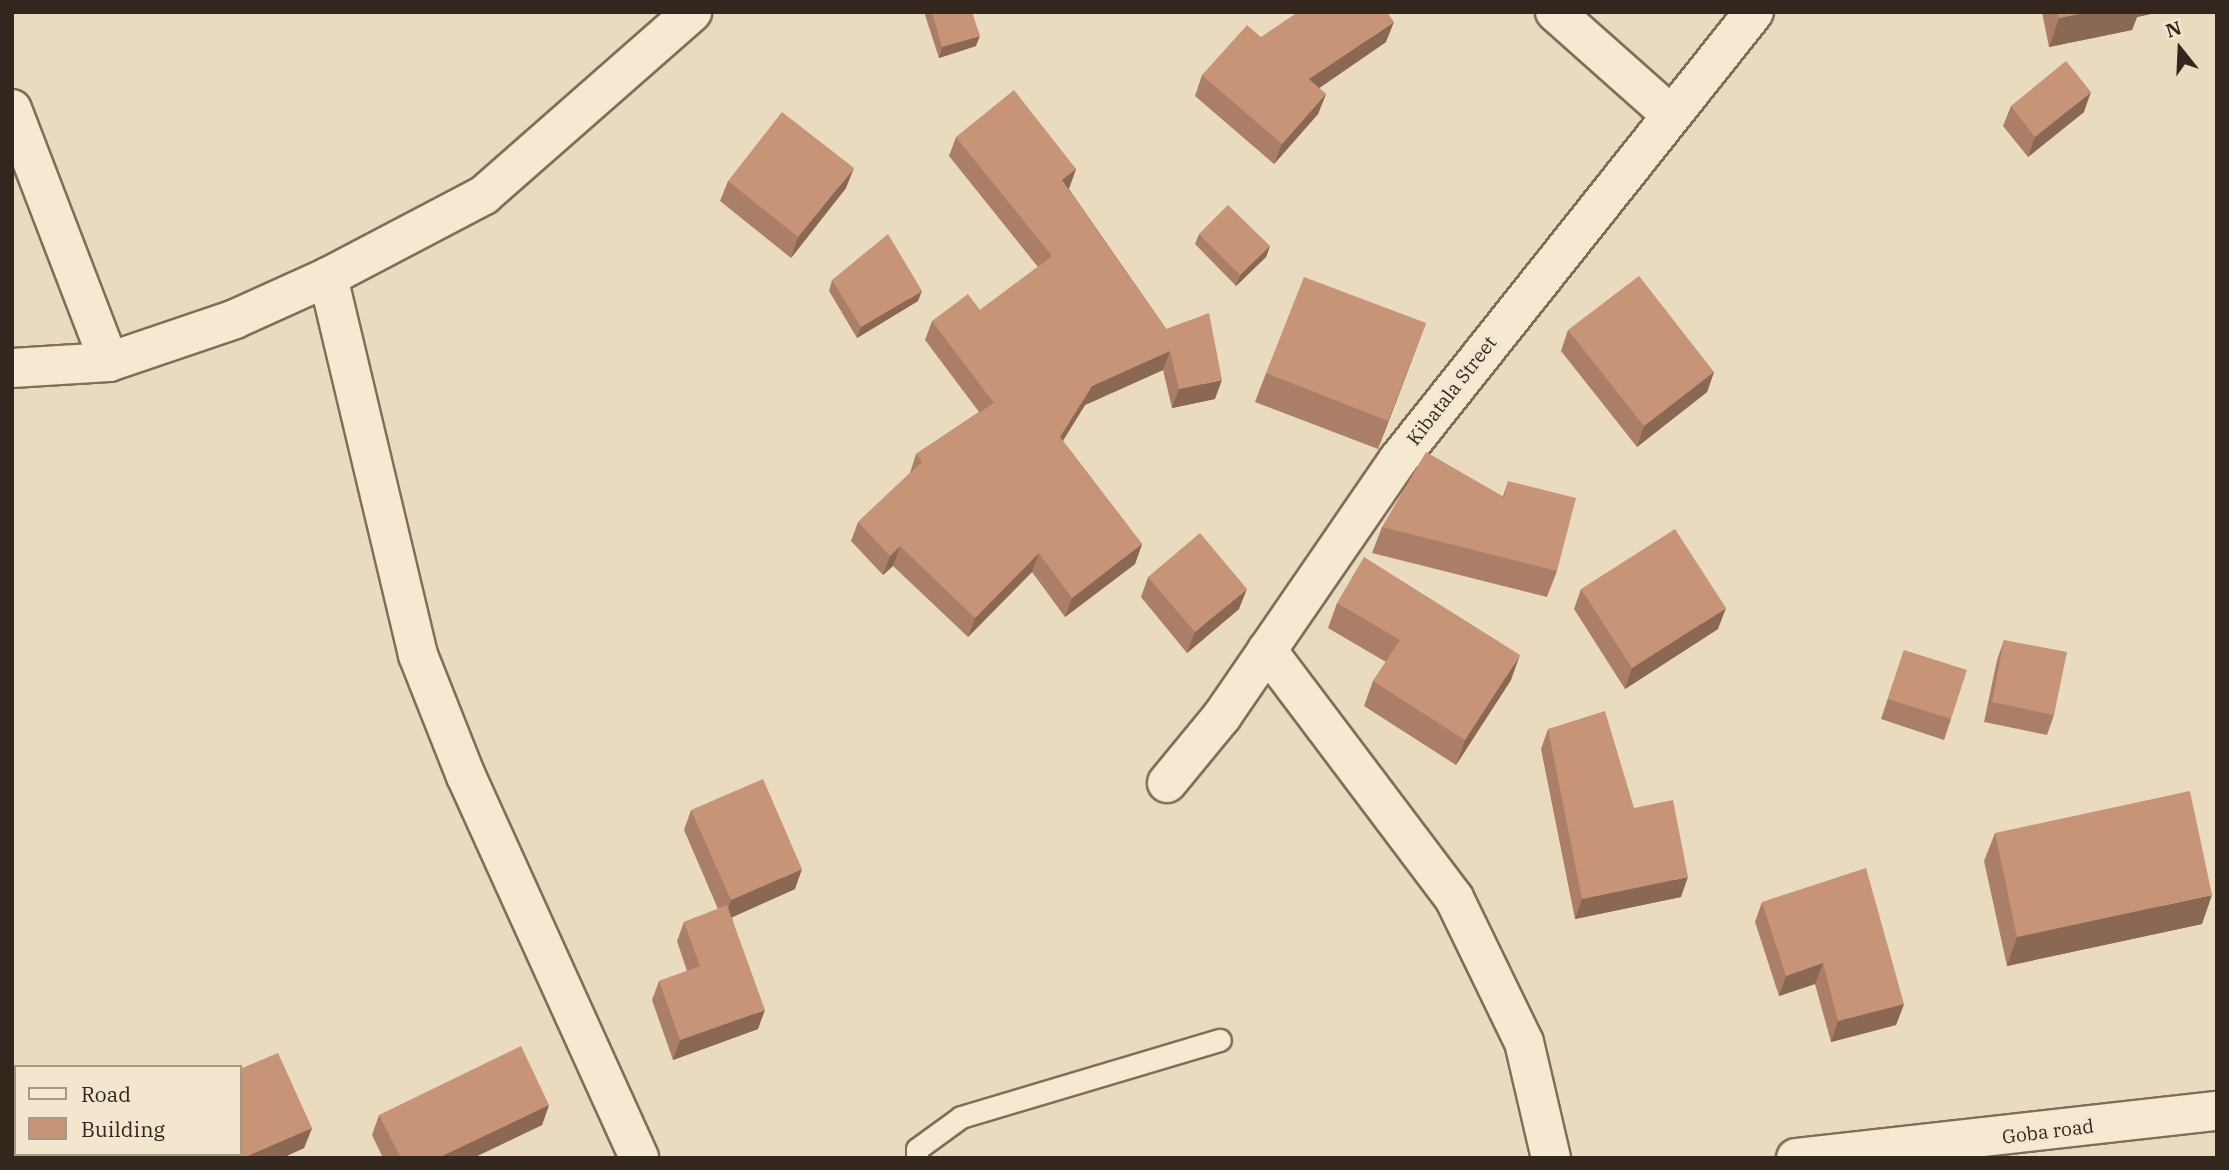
<!DOCTYPE html>
<html>
<head>
<meta charset="utf-8">
<style>
  body { margin:0 }
  #map { position:relative; width:2229px; height:1170px; overflow:hidden; background:#eadbc0; font-family:"IBM Plex Serif",serif }
  div>[style] { position:absolute }
  [style*='--x'] { left:calc(var(--x)*1px); top:calc(var(--y)*1px); width:calc(var(--w)*1px); rotate:calc(var(--a)*1deg) }
  .roads { filter:drop-shadow(2px 0 #826d59) drop-shadow(-2px 0 #826d59) drop-shadow(0 2px #826d59) drop-shadow(0 -2px #826d59) }
  .service>* { height:21px; margin:-10.5px; padding:0 10.5px; transform-origin:10.5px; border-radius:10.5px; background:#f6e9d2 }
  .minor>* { height:38px; margin:-19px; padding:0 19px; transform-origin:19px; border-radius:19px; background:#f6e9d2 }
  .tertiary>* { height:38px; margin:-19px; padding:0 19px; transform-origin:19px; border-radius:19px; background:#f6e9d2 }
  .wall>* { inset:0; background:#ab7f67 }
  .shaded-wall>* { inset:0; background:#8b6854 }
  .building>* { inset:0; background:#c79478 }
  span { translate:-50% -50%; white-space:nowrap; text-align:center; line-height:1.15; -webkit-text-stroke:5px #f2e6cf; paint-order:stroke }
  .street-label { font-size:19px; color:#33261d }
  .frame { position:absolute; inset:0; border:14px solid #33261d; pointer-events:none }
  .legend { position:absolute; left:14px; top:1065px; width:228px; height:91px; box-sizing:border-box; background:#f2e6cf; border:2px solid #a69988; margin:0; padding:9px 12px; list-style:none; font-size:21px; color:#33261d }
  .legend li { display:flex; align-items:center; gap:14px; height:35px }
  .legend b { width:35px; border:2px solid #a69988 }
  .north { position:absolute; left:2145px; top:14px; width:70px; height:70px; -webkit-text-stroke:5px #f2e6cf; paint-order:stroke; rotate:342deg; font-size:19px; font-weight:700; line-height:28px; text-align:center; color:#33261d }
  .north::after { content:''; display:block; margin:auto; width:24px; height:32px; background:#33261d; clip-path:polygon(50% 0,100% 100%,50% 72%,0 100%) }
</style>
</head>
<body>
<div id="map">
  <div class="roads">
    <div class="service">
      <div style="--x:917;--y:1158;--w:9;--a:-90"></div>
      <div style="--x:917;--y:1149;--w:54;--a:-36"></div>
      <div style="--x:961;--y:1117;--w:270;--a:-16.6"></div>
    </div>
    <div class="minor">
      <div style="--x:1555;--y:12;--w:155;--a:41.6"></div>
      <div style="--x:12;--y:109;--w:271;--a:69"></div>
      <div style="--x:328;--y:277;--w:389;--a:76.6"></div>
      <div style="--x:418;--y:655;--w:130;--a:68.4"></div>
      <div style="--x:466;--y:776;--w:419;--a:65.6"></div>
      <div style="--x:12;--y:368;--w:97;--a:-3.5"></div>
      <div style="--x:109;--y:362;--w:133;--a:-18.8"></div>
      <div style="--x:235;--y:319;--w:102;--a:-24.3"></div>
      <div style="--x:328;--y:277;--w:176;--a:-27.7"></div>
      <div style="--x:484;--y:195;--w:277;--a:-41.3"></div>
      <div style="--x:1267;--y:650;--w:311;--a:53"></div>
      <div style="--x:1454;--y:898;--w:160;--a:64.1"></div>
      <div style="--x:1524;--y:1042;--w:119;--a:76.9"></div>
      <div style="--x:1167;--y:783;--w:87;--a:-50.6"></div>
      <div style="--x:1222;--y:716;--w:311;--a:-55.5"></div>
      <div style="--x:1398;--y:460;--w:572;--a:-51.53"></div>
    </div>
    <div class="tertiary">
      <div style="--x:1796;--y:1158;--w:424;--a:-6.4"></div>
    </div>
  </div>
  <div class="wall">
    <div style="clip-path:polygon(924px 12px,972px 12px,976px 46px,939px 58px)"></div>
    <div style="clip-path:polygon(2042px 12px,2160px 12px,2137px 17px,2132px 30px,2049px 47px)"></div>
    <div style="clip-path:polygon(1261px 37px,1386px 42px,1319px 88px,1326px 94px,1318px 114px,1274px 164px,1195px 96px,1202px 75px)"></div>
    <div style="clip-path:polygon(2011px 106px,2084px 112px,2028px 157px,2003px 126px)"></div>
    <div style="clip-path:polygon(956px 137px,1076px 169px,1069px 189px,1215px 399px,1172px 408px,1163px 370px,1085px 405px,1063px 441px,1142px 544px,1135px 564px,1065px 617px,1032px 572px,968px 637px,893px 566px,883px 575px,851px 541px,858px 522px,910px 473px,916px 454px,979px 412px,925px 340px,932px 321px,980px 310px,1038px 267px,949px 156px)"></div>
    <div style="clip-path:polygon(728px 181px,846px 188px,791px 258px,720px 201px)"></div>
    <div style="clip-path:polygon(1199px 234px,1270px 246px,1266px 257px,1236px 286px,1195px 244px)"></div>
    <div style="clip-path:polygon(832px 280px,918px 301px,857px 338px,829px 291px)"></div>
    <div style="clip-path:polygon(1426px 323px,1378px 449px,1255px 402px,1266px 373px)"></div>
    <div style="clip-path:polygon(1568px 330px,1714px 372px,1707px 392px,1637px 447px,1561px 351px)"></div>
    <div style="clip-path:polygon(1508px 481px,1557px 571px,1547px 597px,1372px 553px,1382px 527px,1503px 496px)"></div>
    <div style="clip-path:polygon(1148px 577px,1239px 609px,1187px 653px,1141px 597px)"></div>
    <div style="clip-path:polygon(1581px 589px,1718px 629px,1625px 689px,1574px 609px)"></div>
    <div style="clip-path:polygon(1337px 603px,1511px 680px,1456px 765px,1364px 706px,1373px 681px,1386px 662px,1328px 628px)"></div>
    <div style="clip-path:polygon(2004px 640px,2054px 715px,2047px 735px,1984px 722px,1997px 660px)"></div>
    <div style="clip-path:polygon(1904px 650px,1951px 719px,1944px 740px,1881px 719px)"></div>
    <div style="clip-path:polygon(1548px 729px,1634px 808px,1681px 897px,1575px 919px,1541px 749px)"></div>
    <div style="clip-path:polygon(691px 810px,795px 889px,732px 917px,758px 1029px,673px 1060px,652px 1000px,659px 981px,687px 971px,677px 941px,684px 922px,718px 909px,684px 830px)"></div>
    <div style="clip-path:polygon(1995px 833px,2202px 924px,2007px 966px,1984px 861px)"></div>
    <div style="clip-path:polygon(1762px 902px,1904px 1004px,1896px 1025px,1831px 1042px,1815px 984px,1779px 996px,1755px 922px)"></div>
    <div style="clip-path:polygon(549px 1105px,542px 1125px,473px 1158px,383px 1158px,372px 1135px,379px 1115px)"></div>
    <div style="clip-path:polygon(312px 1128px,304px 1148px,282px 1158px,194px 1158px,193px 1154px,240px 1154px)"></div>
  </div>
  <div class="shaded-wall">
    <div style="clip-path:polygon(2089px 12px,2160px 12px,2137px 17px,2132px 30px,2049px 47px,2059px 18px)"></div>
    <div style="clip-path:polygon(1394px 22px,1386px 42px,1302px 100px,1309px 79px)"></div>
    <div style="clip-path:polygon(980px 36px,976px 46px,939px 58px,942px 47px)"></div>
    <div style="clip-path:polygon(2091px 92px,2084px 112px,2028px 157px,2035px 137px)"></div>
    <div style="clip-path:polygon(1326px 94px,1318px 114px,1274px 164px,1282px 144px)"></div>
    <div style="clip-path:polygon(854px 168px,846px 188px,791px 258px,798px 237px)"></div>
    <div style="clip-path:polygon(1076px 169px,1069px 188px,1055px 199px,1062px 180px)"></div>
    <div style="clip-path:polygon(1270px 246px,1266px 257px,1236px 286px,1240px 275px)"></div>
    <div style="clip-path:polygon(922px 291px,918px 301px,857px 338px,861px 327px)"></div>
    <div style="clip-path:polygon(1426px 323px,1415px 352px,1378px 449px,1388px 421px)"></div>
    <div style="clip-path:polygon(1170px 351px,1163px 370px,1085px 405px,1053px 456px,1060px 437px,1092px 386px)"></div>
    <div style="clip-path:polygon(1714px 372px,1707px 392px,1637px 447px,1644px 426px)"></div>
    <div style="clip-path:polygon(1222px 380px,1215px 399px,1172px 408px,1179px 389px)"></div>
    <div style="clip-path:polygon(1142px 544px,1135px 564px,1065px 617px,1072px 598px)"></div>
    <div style="clip-path:polygon(900px 546px,893px 566px,883px 575px,890px 556px)"></div>
    <div style="clip-path:polygon(1039px 553px,1032px 572px,968px 637px,975px 618px)"></div>
    <div style="clip-path:polygon(1247px 589px,1239px 609px,1187px 653px,1195px 632px)"></div>
    <div style="clip-path:polygon(1726px 608px,1718px 629px,1625px 689px,1632px 668px)"></div>
    <div style="clip-path:polygon(1520px 655px,1511px 680px,1456px 765px,1465px 740px)"></div>
    <div style="clip-path:polygon(802px 869px,795px 889px,724px 921px,731px 900px)"></div>
    <div style="clip-path:polygon(1688px 877px,1681px 897px,1575px 919px,1582px 899px)"></div>
    <div style="clip-path:polygon(2212px 895px,2202px 924px,2007px 966px,2017px 937px)"></div>
    <div style="clip-path:polygon(1823px 963px,1815px 984px,1779px 996px,1786px 976px)"></div>
    <div style="clip-path:polygon(1904px 1004px,1896px 1025px,1831px 1042px,1838px 1021px)"></div>
    <div style="clip-path:polygon(765px 1010px,758px 1029px,673px 1060px,680px 1040px)"></div>
    <div style="clip-path:polygon(549px 1105px,542px 1125px,473px 1158px,438px 1158px)"></div>
    <div style="clip-path:polygon(312px 1128px,304px 1148px,282px 1158px,243px 1158px)"></div>
  </div>
  <div class="building">
    <div style="clip-path:polygon(932px 12px,972px 12px,980px 36px,942px 47px)"></div>
    <div style="clip-path:polygon(1298px 12px,1387px 12px,1394px 22px,1309px 79px,1326px 94px,1282px 144px,1202px 75px,1247px 25px,1261px 37px)"></div>
    <div style="clip-path:polygon(2058px 12px,2089px 12px,2059px 18px)"></div>
    <div style="clip-path:polygon(2066px 61px,2091px 92px,2035px 137px,2011px 106px)"></div>
    <div style="clip-path:polygon(1014px 90px,1076px 169px,1062px 180px,1166px 329px,1209px 313px,1222px 380px,1179px 389px,1170px 351px,1092px 386px,1060px 437px,1142px 544px,1072px 598px,1039px 553px,975px 618px,900px 546px,890px 556px,858px 522px,922px 462px,916px 454px,994px 403px,932px 321px,968px 294px,980px 310px,1052px 256px,956px 137px)"></div>
    <div style="clip-path:polygon(782px 112px,854px 168px,798px 237px,728px 181px)"></div>
    <div style="clip-path:polygon(1228px 205px,1270px 246px,1240px 275px,1199px 234px)"></div>
    <div style="clip-path:polygon(888px 234px,922px 291px,861px 327px,832px 280px)"></div>
    <div style="clip-path:polygon(1639px 276px,1714px 372px,1644px 426px,1568px 330px)"></div>
    <div style="clip-path:polygon(1304px 277px,1426px 323px,1388px 421px,1266px 373px)"></div>
    <div style="clip-path:polygon(1426px 452px,1504px 497px,1508px 481px,1576px 498px,1557px 571px,1382px 527px)"></div>
    <div style="clip-path:polygon(1675px 529px,1726px 608px,1632px 668px,1581px 589px)"></div>
    <div style="clip-path:polygon(1200px 533px,1247px 589px,1195px 632px,1148px 577px)"></div>
    <div style="clip-path:polygon(1364px 557px,1520px 655px,1465px 740px,1373px 681px,1400px 640px,1337px 603px)"></div>
    <div style="clip-path:polygon(2004px 640px,2067px 652px,2054px 715px,1992px 702px)"></div>
    <div style="clip-path:polygon(1904px 650px,1967px 670px,1951px 719px,1888px 699px)"></div>
    <div style="clip-path:polygon(1605px 711px,1634px 808px,1673px 800px,1688px 877px,1582px 899px,1548px 729px)"></div>
    <div style="clip-path:polygon(763px 779px,802px 869px,731px 900px,691px 810px)"></div>
    <div style="clip-path:polygon(2190px 791px,2212px 895px,2017px 937px,1995px 833px)"></div>
    <div style="clip-path:polygon(1866px 868px,1904px 1004px,1838px 1021px,1823px 963px,1786px 976px,1762px 902px)"></div>
    <div style="clip-path:polygon(727px 905px,765px 1010px,680px 1040px,659px 981px,700px 966px,684px 922px)"></div>
    <div style="clip-path:polygon(521px 1046px,549px 1105px,438px 1158px,401px 1158px,379px 1115px)"></div>
    <div style="clip-path:polygon(278px 1053px,312px 1128px,243px 1158px,210px 1158px,209px 1154px,240px 1154px,240px 1069px)"></div>
  </div>
  <div class="street-label">
    <span style="left:1452px;top:391px;rotate:-52deg">Kibatala Street</span>
    <span style="left:2048px;top:1132px;rotate:-7deg">Goba road</span>
  </div>
  <div class="frame"></div>
  <ul class="legend">
  <li><b style="height:9px;background:#f6e9d2"></b>Road</li>
  <li><b style="height:19px;background:#c79478"></b>Building</li>
  </ul>
  <div class="north">N</div>
</div>
</body>
</html>
